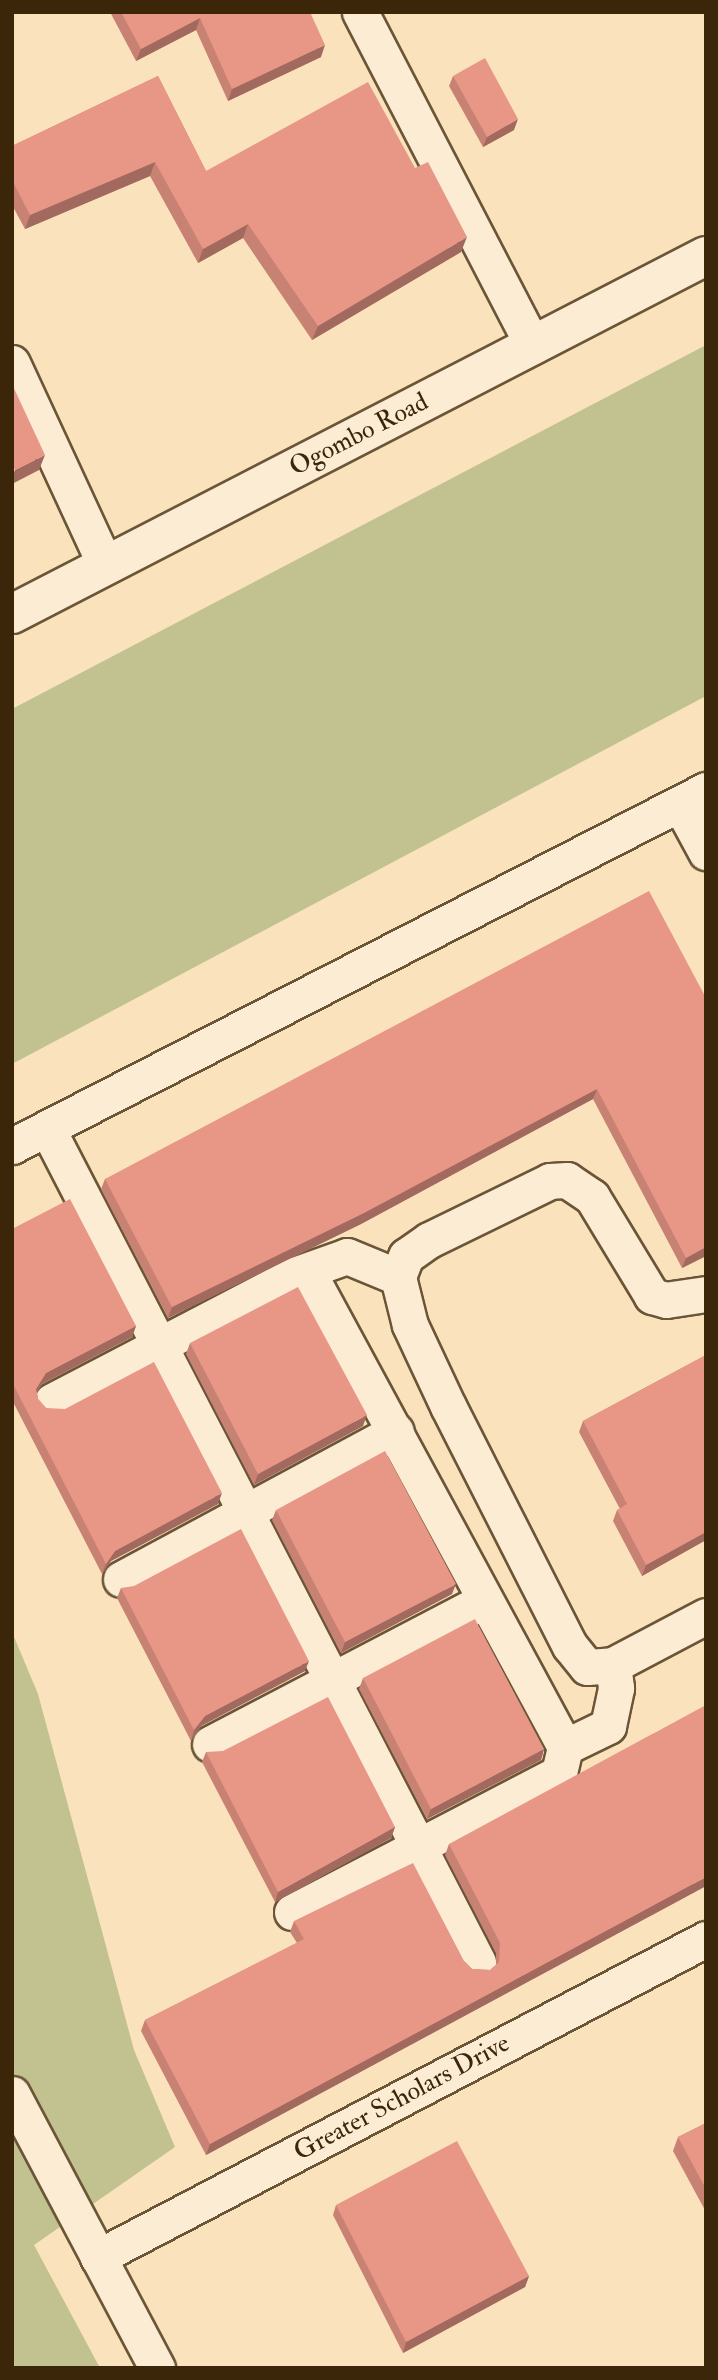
<!DOCTYPE html>
<html>
<head>
<meta charset="utf-8">
<style>
  body { margin:0 }
  #map { position:relative; width:718px; height:2380px; overflow:hidden; background:#fae2bd; font-family:"IM FELL Double Pica",serif }
  div>[style] { position:absolute }
  [style*='--x'] { left:calc(var(--x)*1px); top:calc(var(--y)*1px); width:calc(var(--w)*1px); rotate:calc(var(--a)*1deg) }
  .green>* { inset:0; background:#c1c28f }
  .roads { filter:drop-shadow(2px 0 #6b5537) drop-shadow(-2px 0 #6b5537) drop-shadow(0 2px #6b5537) drop-shadow(0 -2px #6b5537) }
  .minor>* { height:35px; margin:-17.5px; padding:0 17.5px; transform-origin:17.5px; border-radius:17.5px; background:#fcecd4 }
  .secondary>* { height:38px; margin:-19px; padding:0 19px; transform-origin:19px; border-radius:19px; background:#fcecd4 }
  .wall>* { inset:0; background:#c88273 }
  .shaded-wall>* { inset:0; background:#a26a5e }
  .building>* { inset:0; background:#e89786 }
  span { translate:-50% -50%; white-space:nowrap; text-align:center; line-height:1.15; -webkit-text-stroke:6px #fcecd4; paint-order:stroke }
  .street-label { font-size:26px; color:#3b260a }
  .frame { position:absolute; inset:0; border:14px solid #3b260a; pointer-events:none }
</style>
</head>
<body>
<div id="map">
  <div class="green">
    <div style="clip-path:polygon(706px 345px,706px 696px,12px 1064px,12px 709px)"></div>
    <div style="clip-path:polygon(12px 1632px,38px 1694px,134px 2050px,175px 2147px,34px 2245px,100px 2368px,12px 2368px)"></div>
  </div>
  <div class="roads">
    <div class="minor">
      <div style="--x:360;--y:12;--w:376;--a:62.6"></div>
      <div style="--x:12;--y:363;--w:221;--a:65.2"></div>
      <div style="--x:680;--y:804;--w:55;--a:61.6"></div>
      <div style="--x:47;--y:1128;--w:939;--a:62.67"></div>
      <div style="--x:12;--y:1146;--w:780;--a:-27.16"></div>
      <div style="--x:294;--y:1275;--w:56;--a:-19.7"></div>
      <div style="--x:347;--y:1256;--w:55;--a:22.4"></div>
      <div style="--x:706;--y:1294;--w:40;--a:171.5"></div>
      <div style="--x:666;--y:1300;--w:15;--a:-164"></div>
      <div style="--x:652;--y:1296;--w:116;--a:-121.2"></div>
      <div style="--x:592;--y:1197;--w:30;--a:-146"></div>
      <div style="--x:567;--y:1180;--w:17;--a:177"></div>
      <div style="--x:550;--y:1181;--w:135;--a:154"></div>
      <div style="--x:429;--y:1240;--w:28;--a:145"></div>
      <div style="--x:406;--y:1256;--w:22;--a:111"></div>
      <div style="--x:398;--y:1277;--w:49;--a:76"></div>
      <div style="--x:410;--y:1325;--w:89;--a:64.9"></div>
      <div style="--x:448;--y:1406;--w:269;--a:63.1"></div>
      <div style="--x:570;--y:1646;--w:27;--a:51"></div>
      <div style="--x:587;--y:1667;--w:26;--a:-4"></div>
      <div style="--x:613;--y:1665;--w:105;--a:-27.8"></div>
      <div style="--x:52;--y:1401;--w:273;--a:-27.5"></div>
      <div style="--x:294;--y:1275;--w:23;--a:25"></div>
      <div style="--x:315;--y:1285;--w:525;--a:61.58"></div>
      <div style="--x:565;--y:1747;--w:27;--a:103"></div>
      <div style="--x:559;--y:1773;--w:301;--a:152.5"></div>
      <div style="--x:121;--y:1579;--w:312;--a:-28.3"></div>
      <div style="--x:210;--y:1744;--w:310;--a:-27.6"></div>
      <div style="--x:565;--y:1747;--w:48;--a:-26"></div>
      <div style="--x:608;--y:1726;--w:39;--a:-78"></div>
      <div style="--x:616;--y:1688;--w:23;--a:-97"></div>
      <div style="--x:12;--y:2094;--w:310;--a:62.1"></div>
      <div style="--x:98;--y:2257;--w:686;--a:-27.61"></div>
    </div>
    <div class="secondary">
      <div style="--x:12;--y:614;--w:781;--a:-27.29"></div>
    </div>
  </div>
  <div class="wall">
    <div style="clip-path:polygon(110px 12px,310px 12px,321px 57px,228px 101px,196px 30px,136px 61px)"></div>
    <div style="clip-path:polygon(158px 76px,206px 171px,461px 252px,312px 340px,243px 238px,198px 263px,150px 176px,25px 229px,12px 205px,12px 146px)"></div>
    <div style="clip-path:polygon(453px 76px,514px 130px,483px 147px,449px 86px)"></div>
    <div style="clip-path:polygon(706px 998px,706px 1256px,682px 1268px,593px 1099px,361px 1224px,168px 1318px,101px 1189px,105px 1179px)"></div>
    <div style="clip-path:polygon(12px 1229px,136px 1326px,132px 1337px,42px 1384px,37px 1392px,38px 1399px,46px 1408px,218px 1504px,111px 1561px,102px 1574px,12px 1400px)"></div>
    <div style="clip-path:polygon(190px 1343px,363px 1426px,254px 1485px,186px 1354px)"></div>
    <div style="clip-path:polygon(706px 1355px,706px 1540px,642px 1576px,613px 1521px,617px 1510px,620px 1509px,579px 1432px,583px 1421px)"></div>
    <div style="clip-path:polygon(276px 1510px,452px 1594px,341px 1653px,272px 1520px)"></div>
    <div style="clip-path:polygon(121px 1588px,305px 1671px,201px 1726px,191px 1741px,117px 1598px)"></div>
    <div style="clip-path:polygon(363px 1678px,544px 1749px,541px 1760px,427px 1819px,359px 1689px)"></div>
    <div style="clip-path:polygon(206px 1752px,395px 1827px,391px 1838px,275px 1902px,202px 1762px)"></div>
    <div style="clip-path:polygon(449px 1844px,706px 1886px,206px 2155px,141px 2031px,145px 2020px,297px 1943px,290px 1932px,294px 1921px,464px 1961px,472px 1969px,490px 1970px,496px 1965px,496px 1953px,445px 1855px)"></div>
    <div style="clip-path:polygon(706px 2123px,706px 2212px,673px 2151px,678px 2137px)"></div>
    <div style="clip-path:polygon(336px 2205px,529px 2276px,525px 2287px,403px 2353px,333px 2215px)"></div>
  </div>
  <div class="shaded-wall">
    <div style="clip-path:polygon(200px 18px,196px 30px,136px 61px,141px 49px)"></div>
    <div style="clip-path:polygon(325px 45px,321px 57px,228px 101px,232px 89px)"></div>
    <div style="clip-path:polygon(518px 119px,514px 130px,483px 147px,487px 137px)"></div>
    <div style="clip-path:polygon(155px 162px,150px 176px,25px 229px,30px 215px)"></div>
    <div style="clip-path:polygon(248px 224px,243px 238px,198px 263px,203px 249px)"></div>
    <div style="clip-path:polygon(467px 237px,461px 252px,312px 340px,318px 326px)"></div>
    <div style="clip-path:polygon(45px 455px,39px 470px,12px 484px,12px 477px,15px 470px)"></div>
    <div style="clip-path:polygon(597px 1089px,593px 1099px,361px 1224px,168px 1318px,172px 1307px)"></div>
    <div style="clip-path:polygon(706px 1247px,706px 1256px,682px 1268px,686px 1258px)"></div>
    <div style="clip-path:polygon(136px 1326px,132px 1337px,42px 1384px,32px 1399px,36px 1389px,46px 1373px)"></div>
    <div style="clip-path:polygon(367px 1415px,363px 1426px,254px 1485px,258px 1474px)"></div>
    <div style="clip-path:polygon(222px 1493px,218px 1504px,111px 1561px,102px 1574px,106px 1564px,115px 1551px)"></div>
    <div style="clip-path:polygon(706px 1532px,706px 1540px,642px 1576px,646px 1565px)"></div>
    <div style="clip-path:polygon(456px 1584px,452px 1594px,341px 1653px,345px 1642px)"></div>
    <div style="clip-path:polygon(309px 1661px,305px 1671px,201px 1726px,191px 1741px,194px 1730px,205px 1716px)"></div>
    <div style="clip-path:polygon(544px 1749px,541px 1760px,427px 1819px,431px 1809px)"></div>
    <div style="clip-path:polygon(395px 1827px,391px 1838px,275px 1902px,278px 1892px)"></div>
    <div style="clip-path:polygon(706px 1877px,706px 1886px,206px 2155px,210px 2144px)"></div>
    <div style="clip-path:polygon(529px 2276px,525px 2287px,403px 2353px,406px 2342px)"></div>
  </div>
  <div class="building">
    <div style="clip-path:polygon(121px 12px,310px 12px,325px 45px,232px 89px,200px 18px,141px 49px)"></div>
    <div style="clip-path:polygon(485px 58px,518px 119px,487px 137px,453px 76px)"></div>
    <div style="clip-path:polygon(158px 76px,206px 171px,368px 82px,415px 168px,428px 162px,467px 237px,318px 326px,248px 224px,203px 249px,155px 162px,30px 215px,12px 180px,12px 146px)"></div>
    <div style="clip-path:polygon(12px 384px,45px 455px,15px 470px,12px 465px)"></div>
    <div style="clip-path:polygon(649px 891px,706px 998px,706px 1247px,686px 1258px,597px 1089px,364px 1213px,172px 1307px,105px 1179px)"></div>
    <div style="clip-path:polygon(70px 1199px,136px 1326px,46px 1373px,36px 1389px,38px 1399px,46px 1408px,65px 1409px,154px 1362px,222px 1493px,115px 1551px,106px 1564px,14px 1386px,12px 1386px,12px 1229px)"></div>
    <div style="clip-path:polygon(298px 1287px,367px 1415px,258px 1474px,190px 1343px)"></div>
    <div style="clip-path:polygon(706px 1355px,706px 1532px,646px 1565px,617px 1510px,627px 1504px,583px 1421px)"></div>
    <div style="clip-path:polygon(385px 1451px,456px 1584px,345px 1642px,276px 1510px)"></div>
    <div style="clip-path:polygon(241px 1529px,309px 1661px,205px 1716px,194px 1730px,121px 1588px,134px 1586px)"></div>
    <div style="clip-path:polygon(475px 1619px,544px 1749px,431px 1809px,363px 1678px)"></div>
    <div style="clip-path:polygon(328px 1697px,395px 1827px,278px 1892px,206px 1752px,223px 1751px)"></div>
    <div style="clip-path:polygon(706px 1705px,706px 1877px,210px 2144px,145px 2020px,304px 1939px,294px 1921px,413px 1863px,464px 1961px,472px 1969px,490px 1970px,499px 1962px,500px 1943px,449px 1844px)"></div>
    <div style="clip-path:polygon(706px 2123px,706px 2189px,678px 2137px)"></div>
    <div style="clip-path:polygon(457px 2141px,529px 2276px,406px 2342px,336px 2205px)"></div>
  </div>
  <div class="street-label">
    <span style="left:359px;top:435px;rotate:-27deg">Ogombo Road</span>
    <span style="left:402px;top:2098px;rotate:-28deg">Greater Scholars Drive</span>
  </div>
  <div class="frame"></div>
</div>
</body>
</html>
